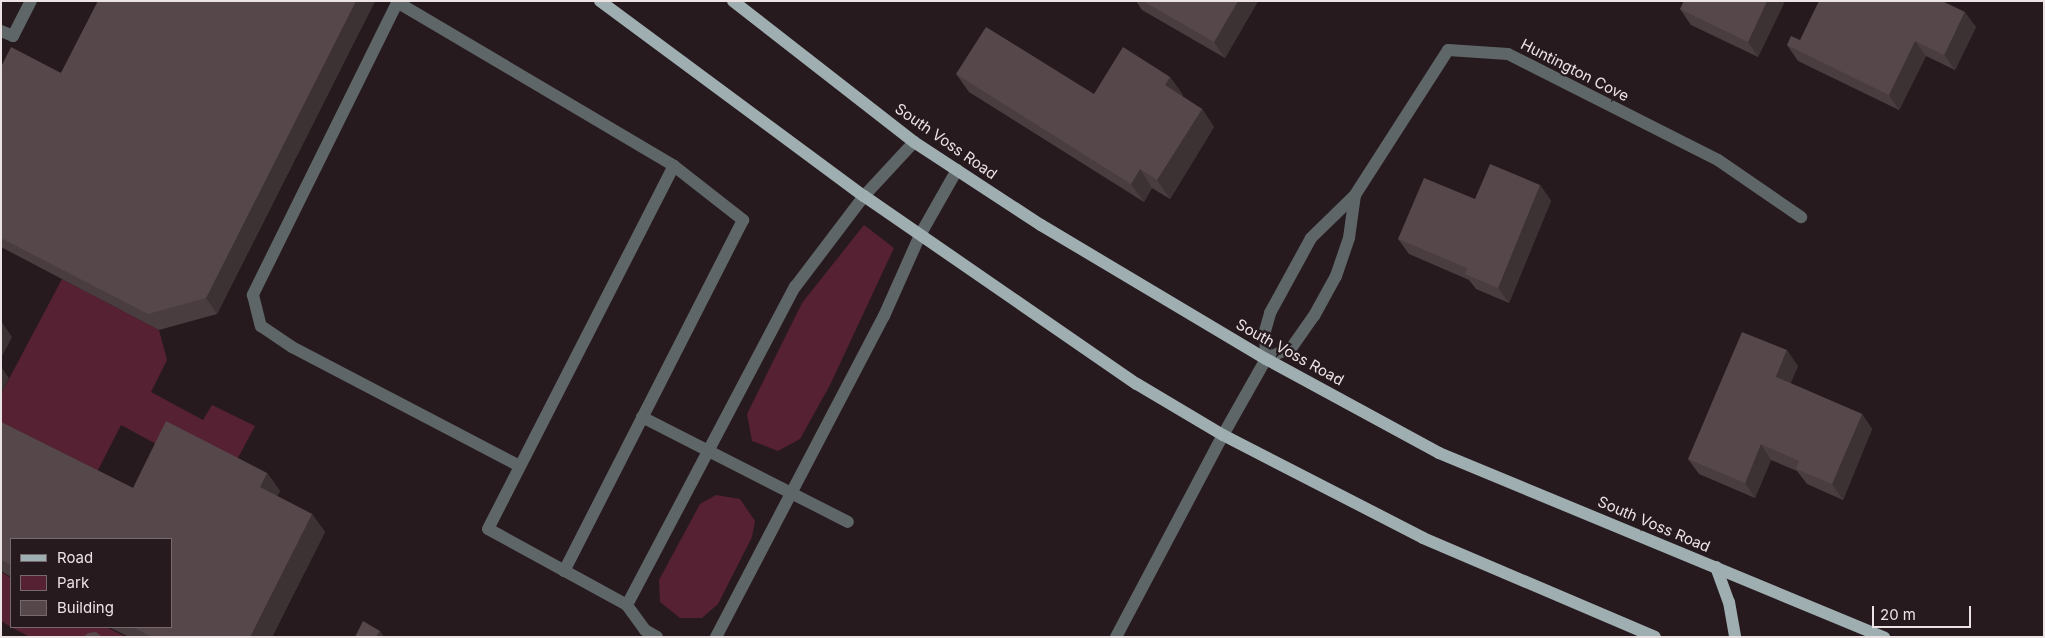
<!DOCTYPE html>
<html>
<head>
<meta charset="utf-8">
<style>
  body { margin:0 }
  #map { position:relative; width:2045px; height:638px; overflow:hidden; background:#271a1e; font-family:Inter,sans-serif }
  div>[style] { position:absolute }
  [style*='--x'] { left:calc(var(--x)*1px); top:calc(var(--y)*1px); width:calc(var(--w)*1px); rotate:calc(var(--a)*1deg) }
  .green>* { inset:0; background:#562132 }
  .minor>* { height:12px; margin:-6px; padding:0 6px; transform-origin:6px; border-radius:6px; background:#5f6667 }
  .major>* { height:12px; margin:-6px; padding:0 6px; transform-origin:6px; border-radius:6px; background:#9fafb1 }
  .wall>* { inset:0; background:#4a3d40 }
  .shaded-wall>* { inset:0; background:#3c3234 }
  .building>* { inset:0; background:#56474b }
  span { translate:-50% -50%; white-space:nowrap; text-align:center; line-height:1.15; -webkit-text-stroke:4.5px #271a1e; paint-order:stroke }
  .street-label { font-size:15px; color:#ece3e5 }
  .frame { position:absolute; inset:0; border:2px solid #ece3e5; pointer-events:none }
  .legend { position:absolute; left:10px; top:538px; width:162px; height:90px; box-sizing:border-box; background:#271a1e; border:1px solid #766a6e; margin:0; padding:6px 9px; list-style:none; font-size:15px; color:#ece3e5 }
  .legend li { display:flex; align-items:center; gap:10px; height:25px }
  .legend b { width:25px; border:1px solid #766a6e }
  .scale { position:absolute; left:1872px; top:606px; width:99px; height:22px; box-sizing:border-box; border:2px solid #ece3e5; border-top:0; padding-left:6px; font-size:15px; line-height:18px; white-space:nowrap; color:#ece3e5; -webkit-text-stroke:4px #271a1e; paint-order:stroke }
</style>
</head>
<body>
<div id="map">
  <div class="green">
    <div style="clip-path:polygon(864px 225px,894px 248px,830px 385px,800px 439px,778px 451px,752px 441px,747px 414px,802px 303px)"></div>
    <div style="clip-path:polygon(62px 279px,159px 330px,167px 360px,151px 392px,203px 420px,212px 405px,255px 426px,233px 467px,173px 453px,121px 425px,96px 474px,1px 426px,1px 394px)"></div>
    <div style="clip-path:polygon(716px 495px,740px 499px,755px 521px,752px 537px,718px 604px,702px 618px,680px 618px,660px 602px,659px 580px,700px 504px)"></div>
    <div style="clip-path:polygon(1px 572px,11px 578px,11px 627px,1px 621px)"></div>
    <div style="clip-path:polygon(11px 627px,106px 627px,126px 637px,30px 637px)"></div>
  </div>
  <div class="minor">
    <div style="--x:398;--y:1;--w:328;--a:116.3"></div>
    <div style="--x:253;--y:295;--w:32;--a:76"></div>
    <div style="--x:261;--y:326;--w:37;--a:34"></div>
    <div style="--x:292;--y:347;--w:257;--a:27.6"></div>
    <div style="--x:397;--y:2;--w:322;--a:30.6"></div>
    <div style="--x:674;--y:166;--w:88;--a:38"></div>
    <div style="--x:743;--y:220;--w:394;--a:117"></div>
    <div style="--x:1;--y:31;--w:13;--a:23"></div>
    <div style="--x:13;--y:36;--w:39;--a:-63"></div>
    <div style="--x:1266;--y:359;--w:29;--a:-25"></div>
    <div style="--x:1292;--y:347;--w:38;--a:-55"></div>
    <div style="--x:1314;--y:316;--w:46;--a:-61.2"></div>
    <div style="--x:1336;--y:276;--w:40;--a:-71.1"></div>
    <div style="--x:1349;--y:238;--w:43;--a:-82.1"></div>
    <div style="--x:642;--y:417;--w:231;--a:27"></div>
    <div style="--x:627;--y:605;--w:360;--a:-62.2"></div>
    <div style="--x:795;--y:287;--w:114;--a:-52.8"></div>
    <div style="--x:864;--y:196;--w:74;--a:-47.2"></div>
    <div style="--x:657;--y:637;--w:14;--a:-150"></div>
    <div style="--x:645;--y:630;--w:31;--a:-126"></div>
    <div style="--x:627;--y:605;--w:158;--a:-151.3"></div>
    <div style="--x:488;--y:529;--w:408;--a:-62.9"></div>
    <div style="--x:716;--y:637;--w:362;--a:-62.4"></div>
    <div style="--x:884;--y:316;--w:89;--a:-66"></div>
    <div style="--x:920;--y:235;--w:75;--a:-60.4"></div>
    <div style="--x:1116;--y:637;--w:229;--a:-62.1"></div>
    <div style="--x:1223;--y:435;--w:87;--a:-60.5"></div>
    <div style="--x:1266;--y:359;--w:28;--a:-92"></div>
    <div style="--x:1265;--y:331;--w:19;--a:-74"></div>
    <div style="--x:1270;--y:313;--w:85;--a:-61.3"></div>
    <div style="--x:1311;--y:238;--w:62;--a:-44.3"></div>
    <div style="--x:1355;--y:195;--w:172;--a:-57.3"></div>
    <div style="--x:1448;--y:50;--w:60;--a:3.8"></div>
    <div style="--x:1508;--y:54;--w:235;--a:26.8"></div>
    <div style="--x:1718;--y:160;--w:101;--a:34.5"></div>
  </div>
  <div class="major">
    <div style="--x:600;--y:1;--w:328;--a:36.5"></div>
    <div style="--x:864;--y:196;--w:331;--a:34.6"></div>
    <div style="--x:1137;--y:384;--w:100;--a:30.7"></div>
    <div style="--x:1223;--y:435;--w:225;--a:27.2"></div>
    <div style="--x:1423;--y:538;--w:252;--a:23.1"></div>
    <div style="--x:733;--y:1;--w:229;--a:37.9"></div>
    <div style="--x:914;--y:142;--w:152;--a:33.2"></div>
    <div style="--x:1041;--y:225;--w:262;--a:30.8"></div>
    <div style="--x:1266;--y:359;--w:197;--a:28.5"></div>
    <div style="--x:1439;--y:453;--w:482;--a:22.5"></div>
    <div style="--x:1716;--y:567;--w:37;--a:70"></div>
    <div style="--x:1729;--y:602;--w:36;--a:80"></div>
  </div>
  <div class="wall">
    <div style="clip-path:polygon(98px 1px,375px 1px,217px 314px,159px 330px,1px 247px,1px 67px,61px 73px)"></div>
    <div style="clip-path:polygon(1136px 1px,1258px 1px,1225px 58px,1142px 10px)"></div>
    <div style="clip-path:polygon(1684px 1px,1785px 1px,1758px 57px,1691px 25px,1680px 9px)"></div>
    <div style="clip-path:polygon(1976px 27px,1955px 70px,1926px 56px,1899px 110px,1798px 61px,1787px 45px)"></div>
    <div style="clip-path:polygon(956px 74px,1094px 94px,1170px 77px,1183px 95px,1182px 96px,1202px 109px,1214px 127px,1170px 199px,1152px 188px,1144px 202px,969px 92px)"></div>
    <div style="clip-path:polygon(1540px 185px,1551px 201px,1509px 303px,1476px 289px,1469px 280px,1409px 254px,1398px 239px,1475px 199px)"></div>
    <div style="clip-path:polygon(1798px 366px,1790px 383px,1862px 414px,1872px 429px,1843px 500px,1807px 484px,1797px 471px,1771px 460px,1755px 498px,1699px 474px,1688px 459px)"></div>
    <div style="clip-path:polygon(1px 422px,133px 488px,267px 473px,280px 491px,277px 496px,312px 514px,325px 532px,272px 637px,129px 637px,109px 627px,171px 627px,11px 539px,11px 577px,1px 571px)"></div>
  </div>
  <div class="shaded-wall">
    <div style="clip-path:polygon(356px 1px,375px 1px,217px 314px,206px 298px)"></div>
    <div style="clip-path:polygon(1238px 1px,1258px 1px,1225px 58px,1214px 42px)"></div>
    <div style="clip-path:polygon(1767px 1px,1785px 1px,1758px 57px,1748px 42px)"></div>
    <div style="clip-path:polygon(1965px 12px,1976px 27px,1955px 70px,1944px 55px)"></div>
    <div style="clip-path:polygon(1915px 41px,1926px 56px,1899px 110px,1889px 95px)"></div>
    <div style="clip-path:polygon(1170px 77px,1183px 95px,1178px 104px,1165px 85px)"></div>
    <div style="clip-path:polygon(1202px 109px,1214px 127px,1170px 199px,1157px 180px)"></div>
    <div style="clip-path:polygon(1140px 169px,1152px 188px,1144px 202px,1131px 184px)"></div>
    <div style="clip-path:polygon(1540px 185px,1551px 201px,1509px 303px,1498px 288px)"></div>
    <div style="clip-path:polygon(1px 321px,12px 337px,1px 358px)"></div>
    <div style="clip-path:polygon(1787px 350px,1798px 366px,1787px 392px,1776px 377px)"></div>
    <div style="clip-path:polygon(1px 367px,9px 378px,1px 394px)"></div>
    <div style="clip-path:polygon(1862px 414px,1872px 429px,1843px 500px,1832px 484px)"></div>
    <div style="clip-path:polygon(1761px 444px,1771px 460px,1755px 498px,1745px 483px)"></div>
    <div style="clip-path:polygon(267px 473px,280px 491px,272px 505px,260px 487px)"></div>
    <div style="clip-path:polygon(312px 514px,325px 532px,272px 637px,250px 637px)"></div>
    <div style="clip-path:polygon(380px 631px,384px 637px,376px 637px)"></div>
  </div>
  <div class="building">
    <div style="clip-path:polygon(98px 1px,356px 1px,206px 298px,148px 314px,1px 238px,1px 67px,11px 47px,61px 73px)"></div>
    <div style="clip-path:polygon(1143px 1px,1238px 1px,1214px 42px)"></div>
    <div style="clip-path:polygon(1684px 1px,1767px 1px,1748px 42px,1680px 9px)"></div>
    <div style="clip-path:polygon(1819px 1px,1942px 1px,1965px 12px,1944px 55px,1915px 41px,1889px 95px,1787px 45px,1791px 36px,1800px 40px)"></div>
    <div style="clip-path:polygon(986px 27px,1094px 94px,1123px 47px,1170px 77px,1165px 85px,1202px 109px,1157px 180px,1140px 169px,1131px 184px,956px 74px)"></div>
    <div style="clip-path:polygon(1490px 164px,1540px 185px,1498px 288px,1465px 274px,1467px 268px,1398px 239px,1424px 178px,1475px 199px)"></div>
    <div style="clip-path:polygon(1742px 332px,1787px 350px,1776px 377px,1862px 414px,1832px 484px,1796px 469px,1799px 461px,1761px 444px,1745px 483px,1688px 459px)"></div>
    <div style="clip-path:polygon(166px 421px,267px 473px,260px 487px,312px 514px,250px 637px,152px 637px,133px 627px,171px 627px,171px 539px,11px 539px,11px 565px,1px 560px,1px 422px,133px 488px)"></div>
    <div style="clip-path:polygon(363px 621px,380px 631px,376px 637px,355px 637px)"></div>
    <div style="clip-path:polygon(96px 632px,102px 637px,83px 637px,88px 633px)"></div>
  </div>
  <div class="street-label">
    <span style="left:1575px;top:70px;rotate:27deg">Huntington Cove</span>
    <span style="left:946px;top:141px;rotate:35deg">South Voss Road</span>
    <span style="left:1290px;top:352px;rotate:29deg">South Voss Road</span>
    <span style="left:1654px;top:524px;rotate:23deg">South Voss Road</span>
  </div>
  <div class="frame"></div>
  <ul class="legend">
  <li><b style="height:6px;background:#9fafb1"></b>Road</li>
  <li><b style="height:14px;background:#562132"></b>Park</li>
  <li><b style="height:14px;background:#56474b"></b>Building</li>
  </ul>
  <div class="scale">20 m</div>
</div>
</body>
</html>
